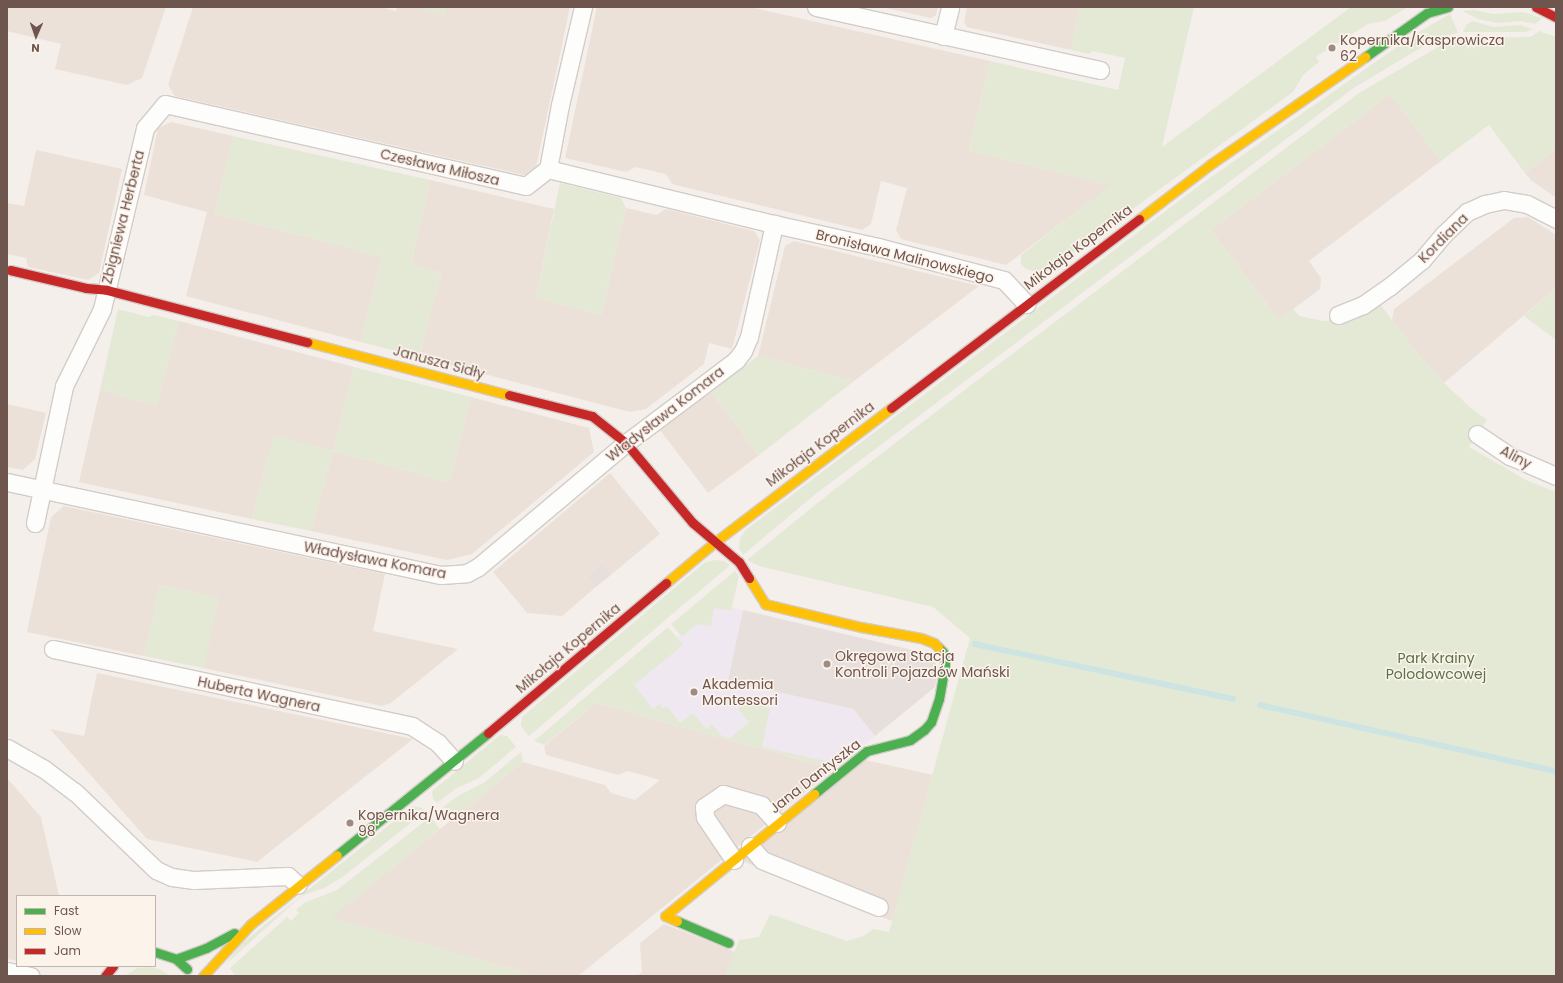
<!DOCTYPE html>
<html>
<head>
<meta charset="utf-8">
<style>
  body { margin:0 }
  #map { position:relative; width:1563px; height:983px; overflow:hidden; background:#f4efea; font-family:Poppins,sans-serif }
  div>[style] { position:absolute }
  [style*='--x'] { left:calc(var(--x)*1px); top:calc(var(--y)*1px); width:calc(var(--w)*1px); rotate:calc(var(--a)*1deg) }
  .residential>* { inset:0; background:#ece1d8 }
  .industrial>* { inset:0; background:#e6dfdb }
  .education>* { inset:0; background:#f0e8f0 }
  .green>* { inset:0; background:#e4e9d6 }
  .stream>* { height:5.5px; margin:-2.75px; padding:0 2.75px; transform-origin:2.75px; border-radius:2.75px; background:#cee4e3 }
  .roads { filter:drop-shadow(1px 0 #d3ccc8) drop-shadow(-1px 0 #d3ccc8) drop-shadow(0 1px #d3ccc8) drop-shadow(0 -1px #d3ccc8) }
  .street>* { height:17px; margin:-8.5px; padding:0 8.5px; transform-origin:8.5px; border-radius:8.5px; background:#fdfdfc }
  .fast>* { height:9px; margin:-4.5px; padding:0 4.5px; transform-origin:4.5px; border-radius:4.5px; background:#4caf50 }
  .slow>* { height:9px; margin:-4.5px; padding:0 4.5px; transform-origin:4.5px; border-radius:4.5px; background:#ffc107 }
  .jam>* { height:9px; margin:-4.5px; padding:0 4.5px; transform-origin:4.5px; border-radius:4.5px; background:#c62828 }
  .dots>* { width:11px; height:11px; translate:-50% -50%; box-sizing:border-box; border:2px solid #fcf3eb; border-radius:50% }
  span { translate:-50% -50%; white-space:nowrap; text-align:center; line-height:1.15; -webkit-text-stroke:3px #fcf3eb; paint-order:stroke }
  .poi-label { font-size:14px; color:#6e554e }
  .left { translate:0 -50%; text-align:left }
  .street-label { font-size:14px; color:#6e554e }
  .park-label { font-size:14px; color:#5a7248 }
  .frame { position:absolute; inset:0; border:8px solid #6e554e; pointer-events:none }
  .legend { position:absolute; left:16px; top:895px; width:140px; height:72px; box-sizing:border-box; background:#fcf3eb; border:1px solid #c3b4ac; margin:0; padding:5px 7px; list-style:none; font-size:12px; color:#6e554e }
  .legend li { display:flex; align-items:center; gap:8px; height:20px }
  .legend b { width:20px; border:1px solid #c3b4ac }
  .north { position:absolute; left:16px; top:16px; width:40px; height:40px; -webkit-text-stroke:3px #fcf3eb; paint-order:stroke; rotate:182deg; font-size:11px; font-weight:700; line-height:16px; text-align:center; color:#6e554e }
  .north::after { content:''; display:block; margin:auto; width:14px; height:18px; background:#6e554e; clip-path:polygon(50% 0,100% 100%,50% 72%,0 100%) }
</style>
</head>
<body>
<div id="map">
  <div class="residential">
    <div style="clip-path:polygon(7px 7px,166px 7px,142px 78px,127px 85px,55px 69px,61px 44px,7px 31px)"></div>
    <div style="clip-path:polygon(193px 7px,380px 7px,396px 11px,397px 7px,570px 7px,536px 167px,524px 175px,175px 96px,168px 85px)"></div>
    <div style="clip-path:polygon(597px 7px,750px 7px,990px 61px,969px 151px,1112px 185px,1006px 265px,901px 239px,896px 230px,907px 188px,881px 181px,871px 224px,862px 230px,672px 184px,666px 174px,636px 167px,626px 172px,565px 158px)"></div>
    <div style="clip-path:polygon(881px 7px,938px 7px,936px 15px,931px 18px)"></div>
    <div style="clip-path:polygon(967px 7px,1080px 7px,1071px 50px,967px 27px,964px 22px)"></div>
    <div style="clip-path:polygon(1390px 94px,1441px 161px,1309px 261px,1321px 278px,1320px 289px,1279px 320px,1211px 230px)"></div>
    <div style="clip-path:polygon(171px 122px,233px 136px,215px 213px,382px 257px,361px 342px,186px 296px,207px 212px,144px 195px,158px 128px)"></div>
    <div style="clip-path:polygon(1556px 149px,1556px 198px,1531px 180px,1525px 173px)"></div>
    <div style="clip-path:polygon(36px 150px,122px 169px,99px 273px,88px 280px,28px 267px,26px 258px,7px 254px,7px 203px,24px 206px)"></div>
    <div style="clip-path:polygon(430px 180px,554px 209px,536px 298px,601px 315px,626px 208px,656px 215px,666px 209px,754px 231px,760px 240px,732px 349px,709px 343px,704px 364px,646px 409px,630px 412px,419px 357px,441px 273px,411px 265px)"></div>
    <div style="clip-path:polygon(1528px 217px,1556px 235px,1556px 288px,1444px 383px,1416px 352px,1392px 320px,1394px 309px,1514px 218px)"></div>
    <div style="clip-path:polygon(794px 241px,979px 286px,854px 381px,758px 356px,785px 246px)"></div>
    <div style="clip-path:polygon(179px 321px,354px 367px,333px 451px,449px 482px,471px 397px,589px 428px,594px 452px,472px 554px,447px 560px,311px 531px,333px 451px,274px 436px,252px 519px,79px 482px,100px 390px,157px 405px)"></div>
    <div style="clip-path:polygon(711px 392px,759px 455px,708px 493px,660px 430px)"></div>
    <div style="clip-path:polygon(7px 404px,46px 413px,35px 459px,23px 470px,7px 467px)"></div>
    <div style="clip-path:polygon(610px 473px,660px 534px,612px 574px,602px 563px,587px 576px,596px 587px,562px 616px,527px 613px,493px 572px)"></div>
    <div style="clip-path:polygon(64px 506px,385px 574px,373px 631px,458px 649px,391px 703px,382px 706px,203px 668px,218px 598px,160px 585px,144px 656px,27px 632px,51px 517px)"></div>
    <div style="clip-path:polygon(97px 673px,413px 739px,257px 862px,147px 839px,50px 729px,84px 736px)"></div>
    <div style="clip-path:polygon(596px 703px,834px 769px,578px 976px,539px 976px,330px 918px,523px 762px,605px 785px,611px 793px,635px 800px,660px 780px,628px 771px,618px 775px,546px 755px,544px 746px)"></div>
    <div style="clip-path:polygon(865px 760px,933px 775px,892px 921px,742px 861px)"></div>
    <div style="clip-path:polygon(7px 778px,41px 817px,59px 896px,17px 896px,17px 961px,7px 959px)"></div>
    <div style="clip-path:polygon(664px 924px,735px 952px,725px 976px,637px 976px,642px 972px,640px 943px)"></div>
  </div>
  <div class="industrial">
    <div style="clip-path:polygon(602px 563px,612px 574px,596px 587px,587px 576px)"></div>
    <div style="clip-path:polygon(743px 610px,929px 654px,939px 668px,935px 687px,875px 736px,853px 709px,727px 681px)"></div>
  </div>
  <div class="education">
    <div style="clip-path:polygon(718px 604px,743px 610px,728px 681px,853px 709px,875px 736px,834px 769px,596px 703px)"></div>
  </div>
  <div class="green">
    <div style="clip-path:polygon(419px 7px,446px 7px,444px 15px,419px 9px)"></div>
    <div style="clip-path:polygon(1080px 7px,1194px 7px,1162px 147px,1351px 7px,1408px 7px,1385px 21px,1368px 24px,1316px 57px,1319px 62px,1303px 75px,1293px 92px,1048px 271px,1036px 272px,1026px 269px,1021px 264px,1021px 255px,1111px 185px,969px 151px,990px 61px,1118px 90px,1125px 58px,1093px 51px,1089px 54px,1071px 50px)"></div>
    <div style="clip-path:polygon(1474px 10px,1493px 14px,1523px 12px,1542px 18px,1535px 24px,1521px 21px,1498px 23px,1478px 19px,1462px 11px)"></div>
    <div style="clip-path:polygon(1450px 14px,1457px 30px,1457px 33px,1434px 40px,1355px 87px,813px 496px,743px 555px,739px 549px,740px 538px,746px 530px,1200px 185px,1417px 33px)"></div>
    <div style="clip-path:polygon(1473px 21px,1493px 27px,1520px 25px,1533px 29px,1525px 32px,1463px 32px,1466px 25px)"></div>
    <div style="clip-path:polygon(1539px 31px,1556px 37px,1556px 149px,1525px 173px,1489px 125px,1441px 161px,1390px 94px,1211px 230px,1279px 320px,1293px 309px,1299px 316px,1324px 321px,1338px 320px,1377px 300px,1416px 352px,1444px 383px,1471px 408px,1487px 420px,1469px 447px,1526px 480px,1556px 492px,1556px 976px,725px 976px,739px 940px,759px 937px,770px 914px,847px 941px,864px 936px,873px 929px,889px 932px,970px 638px,933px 607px,759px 566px,747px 560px,830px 493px,975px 382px,1359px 93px,1445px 43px,1462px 38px,1531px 37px)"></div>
    <div style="clip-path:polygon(233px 136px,430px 180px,411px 265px,441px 273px,419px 357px,361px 342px,382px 257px,215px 213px)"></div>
    <div style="clip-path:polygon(560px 183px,621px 198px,626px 208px,601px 315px,536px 298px)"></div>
    <div style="clip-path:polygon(1556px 288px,1556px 340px,1524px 316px)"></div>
    <div style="clip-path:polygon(118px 309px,149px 317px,154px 315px,179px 321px,157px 405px,100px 390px)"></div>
    <div style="clip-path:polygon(758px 356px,854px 381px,759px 455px,711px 392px)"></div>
    <div style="clip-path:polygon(354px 367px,471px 397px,449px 482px,333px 451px,311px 531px,252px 519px,274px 435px,333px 451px)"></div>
    <div style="clip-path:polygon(714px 560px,724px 561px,730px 565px,529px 736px,521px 726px,522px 717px,704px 563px)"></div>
    <div style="clip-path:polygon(735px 571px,739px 576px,731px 611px,714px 608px,711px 626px,697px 624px,682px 637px,671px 624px)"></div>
    <div style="clip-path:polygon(160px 585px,219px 598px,203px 668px,144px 656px)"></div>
    <div style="clip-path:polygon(668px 627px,683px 645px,634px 685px,653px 709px,659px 704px,663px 709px,667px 706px,680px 723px,693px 713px,706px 729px,712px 724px,722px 736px,730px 738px,749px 722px,738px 709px,745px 702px,770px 708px,762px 747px,835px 763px,834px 769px,596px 703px,544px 745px,534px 741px)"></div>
    <div style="clip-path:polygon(500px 735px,507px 736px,516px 747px,479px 778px,455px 789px,437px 803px,433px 799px,432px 791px)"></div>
    <div style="clip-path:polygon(521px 752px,523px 762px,463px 811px,458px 815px,443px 807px,458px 796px,485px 782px)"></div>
    <div style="clip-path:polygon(413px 806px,421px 808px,426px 811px,341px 878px,324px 888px,309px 893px,299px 898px,226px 964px,241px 944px)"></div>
    <div style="clip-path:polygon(430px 817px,440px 829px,331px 918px,539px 976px,235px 976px,230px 968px,287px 917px,291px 921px,299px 913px,296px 910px,304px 903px,337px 890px)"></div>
    <div style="clip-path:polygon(150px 967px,162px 970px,170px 976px,124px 976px,138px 968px)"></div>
  </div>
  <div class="stream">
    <div style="--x:975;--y:644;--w:264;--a:12"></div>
    <div style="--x:1260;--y:705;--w:303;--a:12.6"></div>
  </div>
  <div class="roads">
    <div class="street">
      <div style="--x:816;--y:7;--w:291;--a:12.5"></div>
      <div style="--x:943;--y:36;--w:30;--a:-76"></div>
      <div style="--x:548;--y:169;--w:233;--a:13.7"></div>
      <div style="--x:774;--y:224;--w:107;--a:12.5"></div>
      <div style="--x:878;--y:247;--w:130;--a:14.7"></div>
      <div style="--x:1004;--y:280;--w:33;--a:47"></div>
      <div style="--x:1338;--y:315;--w:27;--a:-22"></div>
      <div style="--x:1363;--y:305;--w:32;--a:-35"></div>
      <div style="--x:1389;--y:287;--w:43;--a:-39.3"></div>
      <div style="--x:1422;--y:260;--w:34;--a:-50"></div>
      <div style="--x:1444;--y:234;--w:32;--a:-44"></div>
      <div style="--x:1467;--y:212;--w:20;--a:-24"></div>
      <div style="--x:1485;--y:204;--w:19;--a:-12"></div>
      <div style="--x:1504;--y:200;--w:23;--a:10"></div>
      <div style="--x:1527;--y:204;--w:33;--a:27"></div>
      <div style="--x:1477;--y:434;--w:40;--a:34"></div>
      <div style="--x:1510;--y:456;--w:50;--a:23.5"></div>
      <div style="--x:7;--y:482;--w:444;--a:12.1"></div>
      <div style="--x:441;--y:575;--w:26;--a:-4"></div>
      <div style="--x:467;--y:573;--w:13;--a:-29"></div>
      <div style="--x:478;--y:567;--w:193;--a:-40"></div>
      <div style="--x:626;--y:443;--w:138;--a:-37"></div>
      <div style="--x:736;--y:360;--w:11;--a:-52"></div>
      <div style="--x:743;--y:351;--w:15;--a:-67"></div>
      <div style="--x:749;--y:337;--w:116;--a:-77.5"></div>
      <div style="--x:35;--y:523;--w:140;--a:-78"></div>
      <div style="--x:64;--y:386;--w:86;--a:-63.7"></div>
      <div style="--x:102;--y:309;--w:186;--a:-76.6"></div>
      <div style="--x:145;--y:128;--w:31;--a:-50"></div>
      <div style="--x:165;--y:104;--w:370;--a:12.8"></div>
      <div style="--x:526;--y:186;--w:28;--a:-38"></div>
      <div style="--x:548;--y:169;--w:65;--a:-79.4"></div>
      <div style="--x:560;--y:105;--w:101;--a:-76.8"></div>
      <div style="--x:53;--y:649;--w:367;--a:12.1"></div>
      <div style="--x:412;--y:726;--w:31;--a:33"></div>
      <div style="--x:438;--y:743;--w:24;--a:48"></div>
      <div style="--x:7;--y:748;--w:43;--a:29.6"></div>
      <div style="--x:44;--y:769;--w:39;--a:37"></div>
      <div style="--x:75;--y:792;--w:112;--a:43.9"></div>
      <div style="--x:156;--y:870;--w:17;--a:24"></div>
      <div style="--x:172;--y:877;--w:22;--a:8"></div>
      <div style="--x:194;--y:880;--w:94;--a:-2.4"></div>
      <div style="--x:288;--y:876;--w:13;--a:42"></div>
      <div style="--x:750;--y:846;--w:18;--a:49"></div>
      <div style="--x:762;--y:860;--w:126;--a:21.9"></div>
      <div style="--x:734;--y:860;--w:52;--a:-124"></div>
      <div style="--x:705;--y:817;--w:10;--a:-96"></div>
      <div style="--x:704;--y:807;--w:23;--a:-34"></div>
      <div style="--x:723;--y:794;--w:40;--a:16"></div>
      <div style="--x:761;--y:805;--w:24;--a:48"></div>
      <div style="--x:7;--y:971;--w:24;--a:12"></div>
    </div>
    <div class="fast">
      <div style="--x:1365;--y:57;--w:76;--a:-35.4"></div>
      <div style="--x:1427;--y:13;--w:22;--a:-16"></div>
      <div style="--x:814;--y:794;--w:68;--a:-39.1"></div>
      <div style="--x:867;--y:751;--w:44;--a:-14.3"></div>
      <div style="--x:910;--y:740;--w:17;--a:-36"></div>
      <div style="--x:924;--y:730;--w:11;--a:-49"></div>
      <div style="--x:931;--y:722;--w:24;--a:-71"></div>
      <div style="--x:939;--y:699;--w:35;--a:-80"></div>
      <div style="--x:945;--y:665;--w:13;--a:-99"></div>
      <div style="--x:943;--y:652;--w:7;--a:-135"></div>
      <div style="--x:337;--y:855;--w:194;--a:-38.9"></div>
      <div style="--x:677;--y:921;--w:56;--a:22.9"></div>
      <div style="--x:155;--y:952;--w:22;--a:18"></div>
      <div style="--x:176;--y:959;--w:15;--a:42"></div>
      <div style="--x:176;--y:959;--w:32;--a:-20"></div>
      <div style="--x:206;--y:948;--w:32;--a:-28"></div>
    </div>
    <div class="slow">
      <div style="--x:1139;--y:219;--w:91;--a:-37.4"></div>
      <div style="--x:1211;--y:164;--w:188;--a:-34.8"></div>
      <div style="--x:307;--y:342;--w:209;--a:14.7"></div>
      <div style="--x:749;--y:578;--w:31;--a:58"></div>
      <div style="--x:765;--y:604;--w:99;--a:13.5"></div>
      <div style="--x:861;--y:627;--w:61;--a:10.4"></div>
      <div style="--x:921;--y:638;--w:14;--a:21"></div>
      <div style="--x:934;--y:643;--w:6;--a:45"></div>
      <div style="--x:666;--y:583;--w:64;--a:-39.9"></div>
      <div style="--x:715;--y:542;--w:221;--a:-37.3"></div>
      <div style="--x:677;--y:921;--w:13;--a:-157"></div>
      <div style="--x:665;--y:916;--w:193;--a:-39.3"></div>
      <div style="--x:203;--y:976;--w:71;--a:-47.3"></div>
      <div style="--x:251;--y:924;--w:110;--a:-38.7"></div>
    </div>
    <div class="jam">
      <div style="--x:1536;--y:7;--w:22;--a:27"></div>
      <div style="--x:10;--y:270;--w:78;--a:13.3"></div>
      <div style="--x:86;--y:288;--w:21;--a:5"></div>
      <div style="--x:107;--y:290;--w:207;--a:14.6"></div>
      <div style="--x:509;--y:395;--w:86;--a:14.2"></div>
      <div style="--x:592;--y:416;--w:43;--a:38.5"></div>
      <div style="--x:626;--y:443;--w:104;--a:50.1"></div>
      <div style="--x:693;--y:523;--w:60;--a:40.3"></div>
      <div style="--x:739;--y:562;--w:19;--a:58"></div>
      <div style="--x:891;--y:408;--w:312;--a:-37.3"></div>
      <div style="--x:488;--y:733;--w:233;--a:-40.1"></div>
      <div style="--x:105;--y:976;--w:13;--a:-51"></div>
    </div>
  </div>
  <div class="dots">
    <div style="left:1332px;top:48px;background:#9d8b85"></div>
    <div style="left:827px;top:664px;background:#9d8b85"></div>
    <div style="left:694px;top:692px;background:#9d8b85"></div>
    <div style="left:350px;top:823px;background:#9d8b85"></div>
  </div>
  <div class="poi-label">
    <span class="left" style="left:1340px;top:48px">Kopernika/Kasprowicza<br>62</span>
    <span class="left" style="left:835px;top:664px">Okręgowa Stacja<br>Kontroli Pojazdów Mański</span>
    <span class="left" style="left:702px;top:692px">Akademia<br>Montessori</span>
    <span class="left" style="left:358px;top:823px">Kopernika/Wagnera<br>98</span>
  </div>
  <div class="street-label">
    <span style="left:440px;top:167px;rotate:13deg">Czesława Miłosza</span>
    <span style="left:123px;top:217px;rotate:-76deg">Zbigniewa Herberta</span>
    <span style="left:1443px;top:238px;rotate:-45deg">Kordiana</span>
    <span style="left:1078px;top:247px;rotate:-37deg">Mikołaja Kopernika</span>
    <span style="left:905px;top:256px;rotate:14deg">Bronisława Malinowskiego</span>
    <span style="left:439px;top:362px;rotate:15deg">Janusza Sidły</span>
    <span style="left:665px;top:414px;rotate:-38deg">Władysława Komara</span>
    <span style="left:820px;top:444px;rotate:-37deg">Mikołaja Kopernika</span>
    <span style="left:1516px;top:457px;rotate:28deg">Aliny</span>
    <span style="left:375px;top:560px;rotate:11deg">Władysława Komara</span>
    <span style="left:568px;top:648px;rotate:-40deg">Mikołaja Kopernika</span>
    <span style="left:259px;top:694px;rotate:12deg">Huberta Wagnera</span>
    <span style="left:815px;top:776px;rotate:-38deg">Jana Dantyszka</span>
  </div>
  <div class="park-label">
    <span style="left:1436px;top:666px">Park Krainy<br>Polodowcowej</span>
  </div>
  <div class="frame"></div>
  <ul class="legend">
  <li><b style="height:5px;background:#4caf50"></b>Fast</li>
  <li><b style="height:5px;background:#ffc107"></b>Slow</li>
  <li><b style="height:5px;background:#c62828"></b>Jam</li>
  </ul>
  <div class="north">N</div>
</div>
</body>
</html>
